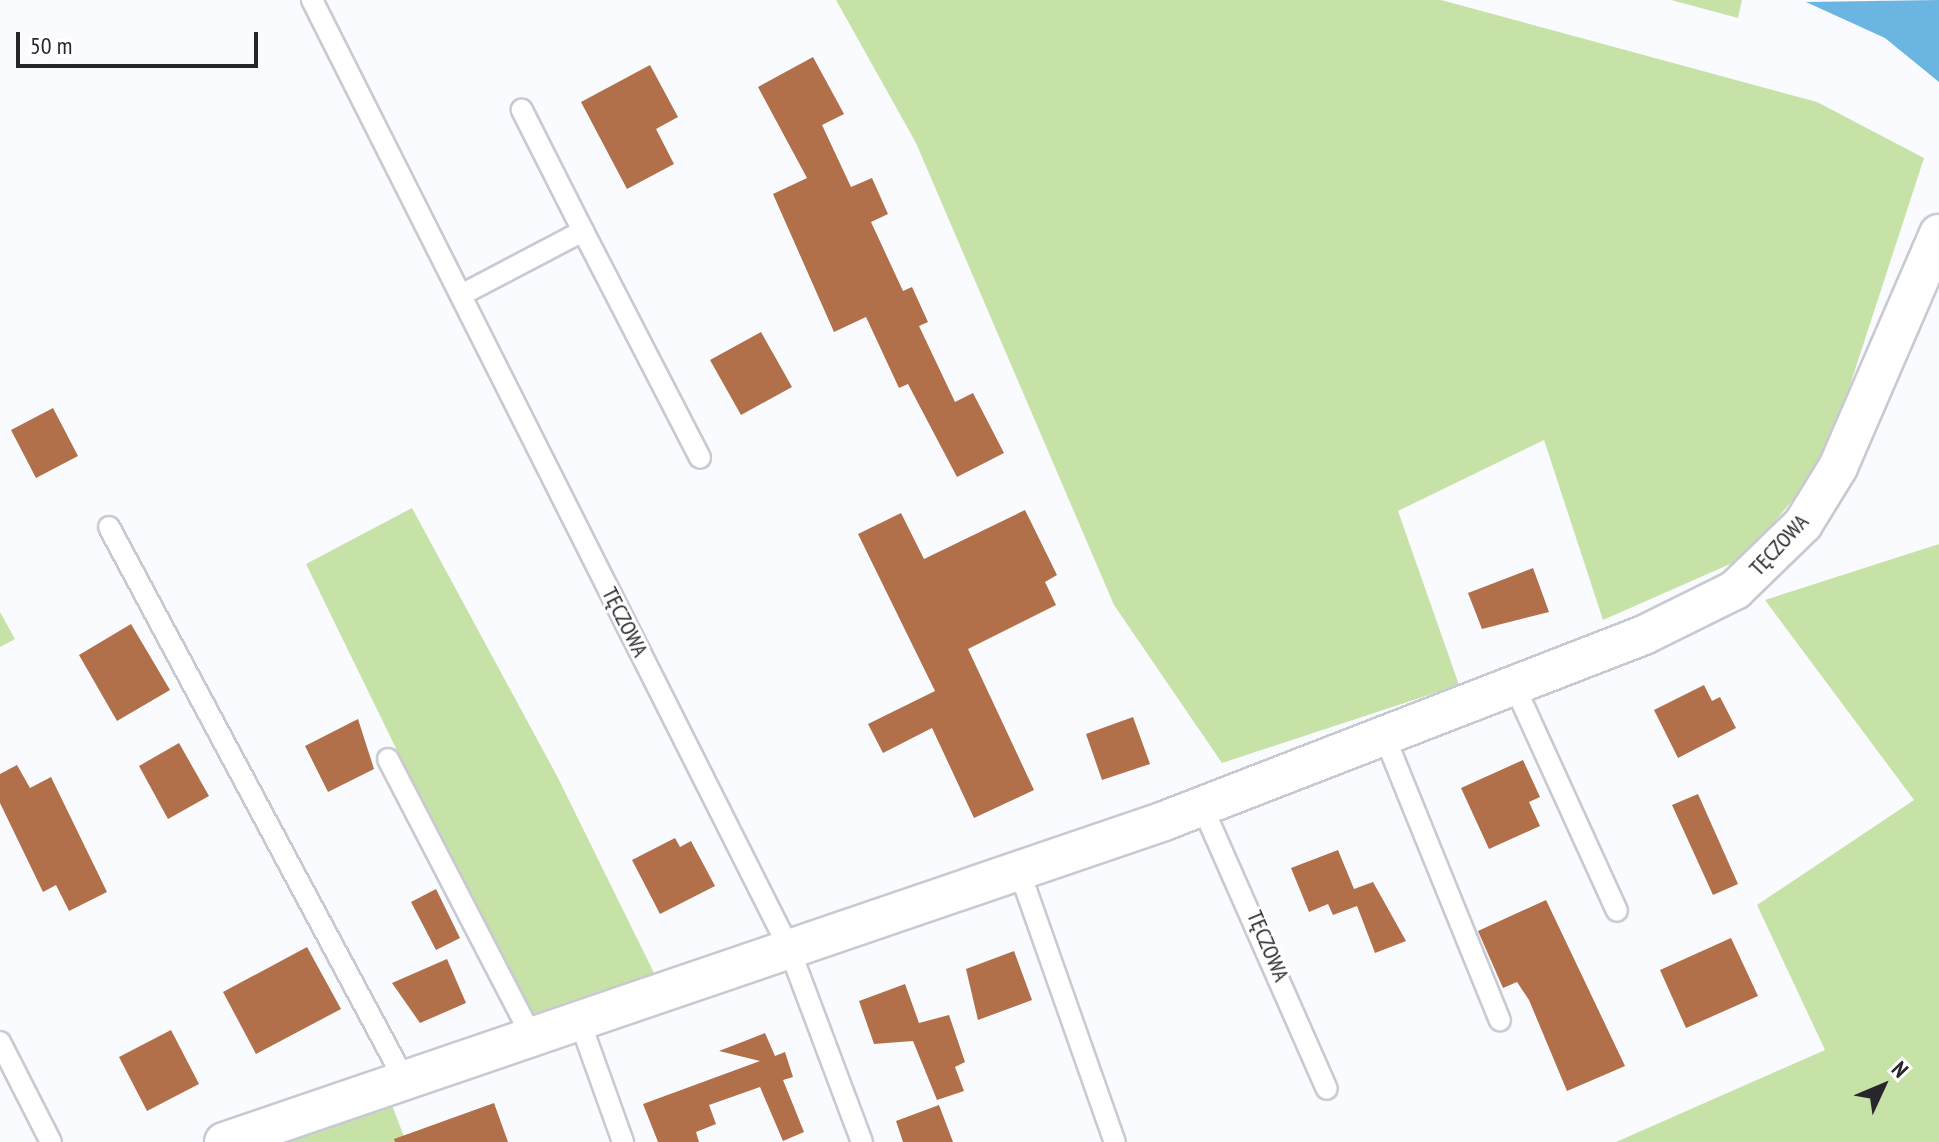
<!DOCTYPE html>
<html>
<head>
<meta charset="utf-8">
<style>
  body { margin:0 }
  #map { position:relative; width:1939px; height:1142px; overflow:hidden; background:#fafbff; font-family:"PT Sans Narrow",sans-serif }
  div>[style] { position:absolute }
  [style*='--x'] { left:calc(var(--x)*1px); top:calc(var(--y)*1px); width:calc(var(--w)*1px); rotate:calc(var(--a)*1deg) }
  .green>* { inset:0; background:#c7e2a7 }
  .water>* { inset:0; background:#6bb5e2 }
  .building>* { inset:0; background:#b17049 }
  .roads { filter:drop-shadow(2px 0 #c8c9d3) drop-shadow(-2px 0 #c8c9d3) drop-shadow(0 2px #c8c9d3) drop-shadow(0 -2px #c8c9d3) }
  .service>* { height:20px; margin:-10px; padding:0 10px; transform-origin:10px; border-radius:10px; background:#fff }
  .minor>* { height:38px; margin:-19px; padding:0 19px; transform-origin:19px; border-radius:19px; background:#fff }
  span { translate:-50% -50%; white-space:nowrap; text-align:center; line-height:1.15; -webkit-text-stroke:6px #fff; paint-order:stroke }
  .street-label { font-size:22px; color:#27272b }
  .north { position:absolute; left:1843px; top:1046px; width:80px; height:80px; -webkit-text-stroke:6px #fff; paint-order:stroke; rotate:46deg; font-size:22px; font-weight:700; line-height:32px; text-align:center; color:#27272b }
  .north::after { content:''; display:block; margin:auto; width:28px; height:36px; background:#27272b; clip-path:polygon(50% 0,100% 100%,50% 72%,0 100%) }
  .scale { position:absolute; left:16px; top:32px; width:242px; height:36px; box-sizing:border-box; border:4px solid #27272b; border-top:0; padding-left:10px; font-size:24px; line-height:28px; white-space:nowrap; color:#27272b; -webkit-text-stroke:6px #fff; paint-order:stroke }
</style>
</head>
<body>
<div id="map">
  <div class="green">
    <div style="clip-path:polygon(836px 0,1441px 0,1817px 102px,1924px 158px,1826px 459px,1746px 557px,1603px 620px,1544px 440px,1398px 511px,1459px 685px,1222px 763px,1114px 605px,916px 143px)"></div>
    <div style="clip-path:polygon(1671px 0,1742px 0,1738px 18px)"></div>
    <div style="clip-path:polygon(412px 508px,557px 776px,657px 979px,535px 1017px,430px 818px,306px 564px)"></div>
    <div style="clip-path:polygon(1939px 544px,1939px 1142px,1616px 1142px,1825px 1050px,1757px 905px,1914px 800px,1765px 600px)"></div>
    <div style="clip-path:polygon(0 612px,15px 639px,0 647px)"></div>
    <div style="clip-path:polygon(392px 1105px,406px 1142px,275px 1142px)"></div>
  </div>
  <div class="water">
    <div style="clip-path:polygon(1939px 0,1939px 82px,1885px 38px,1806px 2px)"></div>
  </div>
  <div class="building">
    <div style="clip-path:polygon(813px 57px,844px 114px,822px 125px,851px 187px,872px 178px,888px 214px,871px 222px,903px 291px,912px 287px,928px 322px,919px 326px,955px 402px,973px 393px,1004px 453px,957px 477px,908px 384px,899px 388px,866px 317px,834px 332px,773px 194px,807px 178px,758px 87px)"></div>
    <div style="clip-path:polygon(650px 65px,678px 117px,656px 129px,674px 164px,627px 189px,581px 102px)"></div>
    <div style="clip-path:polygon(761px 332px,792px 387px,741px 415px,710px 360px)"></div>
    <div style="clip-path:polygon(53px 408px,78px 456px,36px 478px,11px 430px)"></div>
    <div style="clip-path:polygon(1025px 510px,1057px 575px,1045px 582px,1056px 605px,968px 649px,1034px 790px,974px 818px,932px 728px,883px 753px,868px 724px,935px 691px,858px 534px,901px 513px,924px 559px)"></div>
    <div style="clip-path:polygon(1533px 568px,1549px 612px,1482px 629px,1468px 593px)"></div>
    <div style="clip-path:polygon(131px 624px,170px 690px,117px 721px,79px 655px)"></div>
    <div style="clip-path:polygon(1704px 685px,1712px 701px,1720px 697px,1736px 728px,1678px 758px,1654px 710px)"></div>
    <div style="clip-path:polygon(1133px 717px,1150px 764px,1102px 780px,1086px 734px)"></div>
    <div style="clip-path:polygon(358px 719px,374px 769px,328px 792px,305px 746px)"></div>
    <div style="clip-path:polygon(179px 743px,209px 796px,168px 819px,139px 766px)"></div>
    <div style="clip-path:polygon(1523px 760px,1540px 797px,1529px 802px,1540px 826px,1489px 849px,1461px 788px)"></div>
    <div style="clip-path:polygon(17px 765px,30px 788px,51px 777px,107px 892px,69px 911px,56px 885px,43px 892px,0 803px,0 774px)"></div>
    <div style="clip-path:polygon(1698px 794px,1738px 884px,1713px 895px,1672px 805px)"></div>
    <div style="clip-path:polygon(675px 838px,680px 847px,691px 841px,715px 886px,660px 914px,632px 860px)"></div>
    <div style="clip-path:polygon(1338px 850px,1354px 889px,1373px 882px,1406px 941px,1375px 953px,1357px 906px,1333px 915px,1328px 904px,1309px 912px,1291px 868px)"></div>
    <div style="clip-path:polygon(436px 889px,460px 938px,436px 950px,411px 902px)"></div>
    <div style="clip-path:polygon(1546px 900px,1625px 1066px,1567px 1091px,1529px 1000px,1517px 982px,1503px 988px,1478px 931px)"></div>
    <div style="clip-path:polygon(1731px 938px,1758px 996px,1686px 1028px,1660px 970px)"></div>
    <div style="clip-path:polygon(307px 947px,341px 1009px,256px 1054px,223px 992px)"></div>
    <div style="clip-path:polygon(1014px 951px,1032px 1000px,978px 1020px,966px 969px)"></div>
    <div style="clip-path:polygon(447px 959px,466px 1003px,420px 1023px,392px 983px)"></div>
    <div style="clip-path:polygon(905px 984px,919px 1023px,949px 1015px,965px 1062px,955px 1067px,964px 1091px,937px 1100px,913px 1041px,874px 1044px,859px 1001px)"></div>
    <div style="clip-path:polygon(171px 1030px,199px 1084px,147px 1111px,119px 1057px)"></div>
    <div style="clip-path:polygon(765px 1033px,775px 1056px,785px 1052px,793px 1077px,783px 1080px,804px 1132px,783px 1141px,760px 1087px,709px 1105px,716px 1124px,696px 1132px,699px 1142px,658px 1142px,643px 1104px,760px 1061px,719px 1051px)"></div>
    <div style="clip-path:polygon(494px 1103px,508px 1142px,395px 1142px,394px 1139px)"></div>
    <div style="clip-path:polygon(939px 1105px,953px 1142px,903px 1142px,896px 1121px)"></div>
  </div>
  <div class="roads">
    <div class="service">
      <div style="--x:312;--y:0;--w:1061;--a:63.29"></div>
      <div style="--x:789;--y:948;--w:207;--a:69.4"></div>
      <div style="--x:583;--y:231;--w:255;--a:62.7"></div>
      <div style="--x:461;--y:295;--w:138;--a:-27.7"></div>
      <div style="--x:583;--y:231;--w:136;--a:-116.8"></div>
      <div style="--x:109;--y:527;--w:626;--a:61.88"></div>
      <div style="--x:1514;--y:685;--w:248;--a:65.5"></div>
      <div style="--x:1384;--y:735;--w:308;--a:67.9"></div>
      <div style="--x:388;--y:759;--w:311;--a:62.6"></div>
      <div style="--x:1202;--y:806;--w:309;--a:66.2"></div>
      <div style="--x:1019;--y:870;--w:288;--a:70.6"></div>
      <div style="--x:579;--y:1019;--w:131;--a:70.3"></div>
      <div style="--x:0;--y:1042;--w:112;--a:63"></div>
    </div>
    <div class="minor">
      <div style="--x:224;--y:1142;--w:993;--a:-18.85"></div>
      <div style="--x:1164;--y:821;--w:515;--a:-21.18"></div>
      <div style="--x:1644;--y:635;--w:102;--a:-26.3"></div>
      <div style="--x:1735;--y:590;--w:95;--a:-44.1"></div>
      <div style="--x:1803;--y:524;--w:67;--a:-58.4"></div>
      <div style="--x:1838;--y:467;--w:254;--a:-66.6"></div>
    </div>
  </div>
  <div class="street-label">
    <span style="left:1779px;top:545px;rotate:-47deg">TĘCZOWA</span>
    <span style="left:625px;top:622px;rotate:63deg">TĘCZOWA</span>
    <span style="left:1268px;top:946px;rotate:67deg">TĘCZOWA</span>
  </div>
  <div class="north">N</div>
  <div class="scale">50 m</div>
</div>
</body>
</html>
